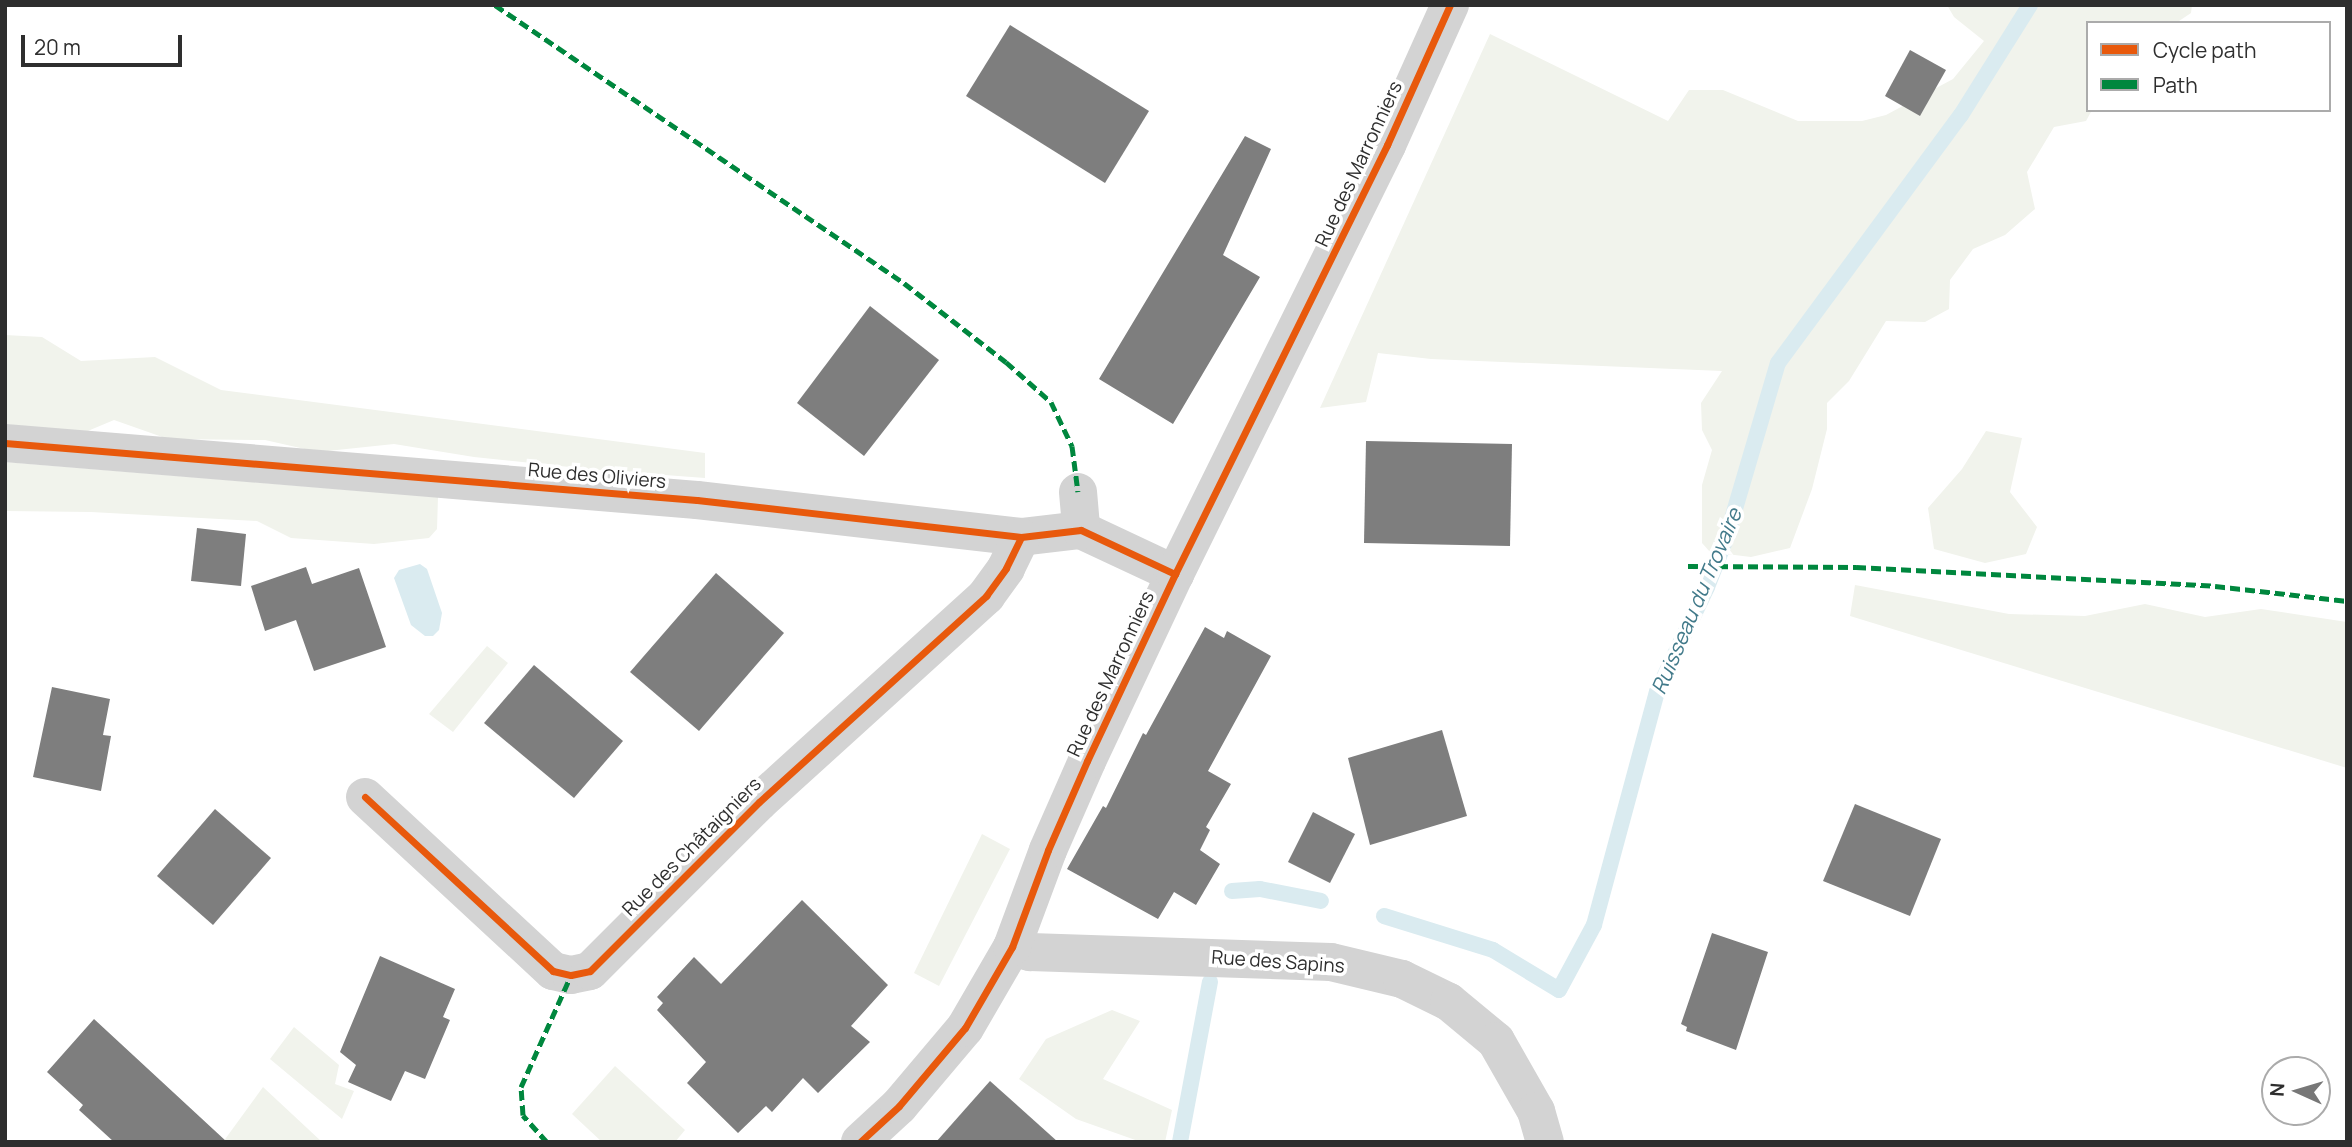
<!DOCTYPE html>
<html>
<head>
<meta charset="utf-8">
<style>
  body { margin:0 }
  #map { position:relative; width:2352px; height:1147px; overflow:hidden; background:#fff; font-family:Manrope,sans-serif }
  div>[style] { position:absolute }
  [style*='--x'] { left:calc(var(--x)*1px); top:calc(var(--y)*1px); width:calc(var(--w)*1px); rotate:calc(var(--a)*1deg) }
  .green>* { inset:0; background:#f1f3ec }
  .water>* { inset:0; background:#daebf0 }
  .stream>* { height:16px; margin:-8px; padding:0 8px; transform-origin:8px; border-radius:8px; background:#daebf0 }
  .building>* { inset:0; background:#7e7e7e }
  .minor>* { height:38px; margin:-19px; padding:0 19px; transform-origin:19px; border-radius:19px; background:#d3d3d3 }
  .tertiary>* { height:38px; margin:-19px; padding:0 19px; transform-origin:19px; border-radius:19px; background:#d3d3d3 }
  .quiet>* { height:5px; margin-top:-2.5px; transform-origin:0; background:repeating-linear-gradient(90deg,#00873e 0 10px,transparent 0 15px) }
  .cycleway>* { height:7px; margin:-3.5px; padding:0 3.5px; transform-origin:3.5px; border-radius:3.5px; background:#e8590c }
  span { translate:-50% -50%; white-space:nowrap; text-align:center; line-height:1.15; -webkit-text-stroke:7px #fff; paint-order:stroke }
  .street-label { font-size:19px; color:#2e2e2e }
  .water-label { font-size:21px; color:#427a8a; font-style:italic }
  .frame { position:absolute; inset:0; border:7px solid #2e2e2e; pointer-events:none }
  .legend { position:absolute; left:2086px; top:21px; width:245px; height:91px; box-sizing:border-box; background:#fff; border:2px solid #ababab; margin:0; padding:9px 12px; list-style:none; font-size:21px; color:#2e2e2e }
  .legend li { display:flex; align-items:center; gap:14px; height:35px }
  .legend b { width:35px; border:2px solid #ababab }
  .north { position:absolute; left:2261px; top:1056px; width:70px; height:70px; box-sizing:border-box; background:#fff; border:2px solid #ababab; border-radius:50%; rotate:274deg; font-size:19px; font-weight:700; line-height:28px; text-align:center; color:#2e2e2e }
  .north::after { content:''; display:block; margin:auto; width:24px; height:32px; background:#777; clip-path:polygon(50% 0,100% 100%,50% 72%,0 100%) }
  .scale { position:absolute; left:21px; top:35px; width:161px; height:32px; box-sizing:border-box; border:4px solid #2e2e2e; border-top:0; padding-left:9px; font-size:21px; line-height:24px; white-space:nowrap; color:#2e2e2e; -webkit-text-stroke:5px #fff; paint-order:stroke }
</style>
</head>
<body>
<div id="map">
  <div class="green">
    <div style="clip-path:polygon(1947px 5px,2192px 5px,2191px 13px,2176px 23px,2088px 23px,2088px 110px,2092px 110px,2086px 121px,2054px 127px,2027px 172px,2035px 209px,2005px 235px,1973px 249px,1950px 280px,1949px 309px,1925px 322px,1886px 321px,1849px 381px,1827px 403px,1827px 429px,1812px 489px,1790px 548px,1751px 557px,1710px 552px,1702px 543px,1702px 485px,1712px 450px,1702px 430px,1701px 403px,1722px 371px,1431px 359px,1378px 353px,1366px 402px,1320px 408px,1490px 34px,1668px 121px,1689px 90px,1723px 90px,1798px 121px,1862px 121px,1886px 115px,1953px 79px,1984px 41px,1954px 17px)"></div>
    <div style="clip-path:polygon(5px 335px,42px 337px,81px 361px,155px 357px,221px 390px,705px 453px,705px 478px,598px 470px,474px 457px,394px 444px,318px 452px,265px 440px,168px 439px,114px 420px,83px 433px,5px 424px)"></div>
    <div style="clip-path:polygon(1986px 431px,2022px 438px,2010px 492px,2037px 527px,2026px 554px,1985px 563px,1934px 549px,1928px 508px,1962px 469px)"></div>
    <div style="clip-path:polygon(5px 462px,438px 497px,437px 529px,429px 538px,374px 544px,291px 538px,257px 521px,91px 512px,5px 511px)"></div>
    <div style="clip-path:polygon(1855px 585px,2009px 614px,2085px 616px,2145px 604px,2205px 617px,2261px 609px,2347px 622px,2347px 768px,1850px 616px)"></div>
    <div style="clip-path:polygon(487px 646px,508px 663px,453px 732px,429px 714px)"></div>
    <div style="clip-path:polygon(982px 834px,1010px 849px,939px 986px,914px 973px)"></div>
    <div style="clip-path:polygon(1112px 1010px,1140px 1021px,1103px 1079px,1172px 1110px,1165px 1142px,1141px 1142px,1076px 1119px,1019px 1079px,1046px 1039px)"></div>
    <div style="clip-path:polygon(294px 1027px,339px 1065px,335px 1084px,354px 1091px,342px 1119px,270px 1059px)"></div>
    <div style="clip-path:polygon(615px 1066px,685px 1130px,675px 1142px,602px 1142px,572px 1114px)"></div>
    <div style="clip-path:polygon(263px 1087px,322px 1142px,223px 1142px)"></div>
  </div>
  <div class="water">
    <div style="clip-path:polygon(420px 564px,427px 569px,442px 613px,439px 630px,433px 636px,425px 636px,411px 625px,394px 578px,399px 570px)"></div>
  </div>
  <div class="stream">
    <div style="--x:1232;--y:891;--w:28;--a:-4"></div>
    <div style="--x:1260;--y:889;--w:62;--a:11.1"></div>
    <div style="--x:1384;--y:916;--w:114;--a:17.3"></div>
    <div style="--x:1493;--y:950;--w:77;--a:31.2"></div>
    <div style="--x:1559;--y:990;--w:74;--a:-61.7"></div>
    <div style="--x:1594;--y:925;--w:241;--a:-74.9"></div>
    <div style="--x:1657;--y:692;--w:116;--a:-64.5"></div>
    <div style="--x:1707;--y:587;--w:55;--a:-68.6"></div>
    <div style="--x:1727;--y:536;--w:180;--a:-73.6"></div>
    <div style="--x:1778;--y:363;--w:308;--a:-53.6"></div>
    <div style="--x:1961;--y:115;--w:130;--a:-57.9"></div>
    <div style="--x:1180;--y:1142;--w:163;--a:-79.4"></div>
  </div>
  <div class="building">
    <div style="clip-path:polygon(1010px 25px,1149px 111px,1105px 183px,966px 96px)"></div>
    <div style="clip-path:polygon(1910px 50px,1946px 70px,1920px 116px,1885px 96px)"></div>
    <div style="clip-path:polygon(1245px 136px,1271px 149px,1223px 255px,1260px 277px,1173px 424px,1099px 379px)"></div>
    <div style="clip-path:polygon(870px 306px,939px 360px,864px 456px,797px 403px)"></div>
    <div style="clip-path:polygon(1366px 441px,1512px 444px,1510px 546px,1364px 543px)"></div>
    <div style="clip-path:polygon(197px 528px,246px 534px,241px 586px,191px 581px)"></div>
    <div style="clip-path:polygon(306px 567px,312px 584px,359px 568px,386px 647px,314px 671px,296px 620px,265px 631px,251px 586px)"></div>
    <div style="clip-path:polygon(716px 573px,784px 633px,699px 731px,630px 672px)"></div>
    <div style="clip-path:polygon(1205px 627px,1224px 638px,1227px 631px,1271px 656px,1208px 771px,1231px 784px,1206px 827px,1210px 830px,1200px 850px,1220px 864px,1196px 905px,1174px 892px,1158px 919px,1067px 869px,1103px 806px,1106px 808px,1143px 733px,1146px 735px)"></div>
    <div style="clip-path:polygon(534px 665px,623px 741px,574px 798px,484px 723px)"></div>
    <div style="clip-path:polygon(52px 687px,110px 699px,103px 735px,111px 736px,101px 791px,33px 777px)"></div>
    <div style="clip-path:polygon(1442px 730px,1467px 816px,1370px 845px,1348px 758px)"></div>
    <div style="clip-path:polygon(1855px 804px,1941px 839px,1910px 916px,1823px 881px)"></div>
    <div style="clip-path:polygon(215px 809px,271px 858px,213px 925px,157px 876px)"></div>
    <div style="clip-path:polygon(1313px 812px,1355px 834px,1330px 883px,1288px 862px)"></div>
    <div style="clip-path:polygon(802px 900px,888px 985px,851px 1026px,870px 1042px,818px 1093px,803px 1078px,772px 1112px,766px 1106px,738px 1133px,687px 1083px,706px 1062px,657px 1010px,663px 1003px,657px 997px,694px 957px,721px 984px)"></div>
    <div style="clip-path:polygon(1712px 933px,1768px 952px,1736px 1050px,1686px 1031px,1687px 1027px,1681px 1024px)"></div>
    <div style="clip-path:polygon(380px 956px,455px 989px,443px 1017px,450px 1020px,425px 1079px,405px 1071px,391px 1101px,348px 1082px,356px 1065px,340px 1052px)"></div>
    <div style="clip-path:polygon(94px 1019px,227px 1142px,114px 1142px,79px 1110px,83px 1105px,47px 1072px)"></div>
    <div style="clip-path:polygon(990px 1081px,1058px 1142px,936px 1142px)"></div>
  </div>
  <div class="minor">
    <div style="--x:5;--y:443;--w:694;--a:4.71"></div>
    <div style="--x:697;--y:500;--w:326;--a:6.5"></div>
    <div style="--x:1021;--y:537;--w:60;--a:-6.7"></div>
    <div style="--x:1081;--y:530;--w:104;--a:25.1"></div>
    <div style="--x:1078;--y:492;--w:38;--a:85"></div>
    <div style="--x:365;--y:797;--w:256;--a:42.8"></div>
    <div style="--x:553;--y:971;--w:18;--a:13"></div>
    <div style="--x:571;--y:975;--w:19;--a:-12"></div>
    <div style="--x:590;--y:971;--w:239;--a:-45"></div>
    <div style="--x:759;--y:802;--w:307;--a:-42.2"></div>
    <div style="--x:986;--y:596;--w:34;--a:-54"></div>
    <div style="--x:1006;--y:568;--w:34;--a:-64"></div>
  </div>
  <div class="tertiary">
    <div style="--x:1012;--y:947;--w:19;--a:16"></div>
    <div style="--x:1030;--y:952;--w:301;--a:1.9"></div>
    <div style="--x:1331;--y:962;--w:73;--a:13.5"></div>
    <div style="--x:1402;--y:979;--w:52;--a:26.1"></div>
    <div style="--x:1449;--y:1002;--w:61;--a:39.7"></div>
    <div style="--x:1496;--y:1041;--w:81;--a:60.3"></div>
    <div style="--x:1536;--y:1111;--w:32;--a:74"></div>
    <div style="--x:860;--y:1142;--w:53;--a:-42.7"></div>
    <div style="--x:899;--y:1106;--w:102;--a:-49.8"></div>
    <div style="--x:965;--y:1028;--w:94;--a:-59.9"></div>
    <div style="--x:1012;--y:947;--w:103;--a:-69.6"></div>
    <div style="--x:1048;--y:850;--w:97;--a:-66.3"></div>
    <div style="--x:1087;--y:761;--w:207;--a:-64.8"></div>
    <div style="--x:1175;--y:574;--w:479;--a:-63.7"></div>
    <div style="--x:1387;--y:145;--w:154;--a:-65.8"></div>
  </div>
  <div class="quiet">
    <div style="--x:495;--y:5;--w:495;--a:34.2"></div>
    <div style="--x:904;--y:283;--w:129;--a:37.8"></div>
    <div style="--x:1006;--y:362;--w:60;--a:41.6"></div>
    <div style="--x:1051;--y:402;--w:49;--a:64.5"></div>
    <div style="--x:1072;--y:446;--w:46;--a:82.6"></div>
    <div style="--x:1688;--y:566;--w:168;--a:0.3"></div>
    <div style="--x:1856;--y:567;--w:360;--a:3"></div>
    <div style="--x:2215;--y:586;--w:133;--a:6.5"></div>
    <div style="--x:547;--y:1142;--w:36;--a:-132"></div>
    <div style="--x:523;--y:1115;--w:28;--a:-94"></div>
    <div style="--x:521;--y:1087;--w:123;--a:-65.9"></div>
  </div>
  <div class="cycleway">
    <div style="--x:5;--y:443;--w:694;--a:4.71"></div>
    <div style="--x:697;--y:500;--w:326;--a:6.5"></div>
    <div style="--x:1021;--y:537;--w:60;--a:-6.7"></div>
    <div style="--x:1081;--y:530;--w:104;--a:25.1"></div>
    <div style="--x:365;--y:797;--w:256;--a:42.8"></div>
    <div style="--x:553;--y:971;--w:18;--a:13"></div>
    <div style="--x:571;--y:975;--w:19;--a:-12"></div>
    <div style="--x:590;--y:971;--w:239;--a:-45"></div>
    <div style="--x:759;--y:802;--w:307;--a:-42.2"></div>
    <div style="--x:986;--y:596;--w:34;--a:-54"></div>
    <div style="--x:1006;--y:568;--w:34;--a:-64"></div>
    <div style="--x:860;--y:1142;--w:53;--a:-42.7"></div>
    <div style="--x:899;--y:1106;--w:102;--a:-49.8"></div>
    <div style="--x:965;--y:1028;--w:94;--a:-59.9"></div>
    <div style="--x:1012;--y:947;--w:103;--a:-69.6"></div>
    <div style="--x:1048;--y:850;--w:97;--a:-66.3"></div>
    <div style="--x:1087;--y:761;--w:207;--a:-64.8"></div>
    <div style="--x:1175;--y:574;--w:479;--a:-63.7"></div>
    <div style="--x:1387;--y:145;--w:154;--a:-65.8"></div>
  </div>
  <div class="street-label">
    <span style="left:1359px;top:164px;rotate:-65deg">Rue des Marronniers</span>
    <span style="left:597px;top:476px;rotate:5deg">Rue des Oliviers</span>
    <span style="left:1111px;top:674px;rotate:-65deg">Rue des Marronniers</span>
    <span style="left:692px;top:847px;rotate:-45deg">Rue des Châtaigniers</span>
    <span style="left:1278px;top:962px;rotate:4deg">Rue des Sapins</span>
  </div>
  <div class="water-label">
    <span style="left:1696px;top:601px;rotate:-67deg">Ruisseau du Trovaire</span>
  </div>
  <div class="frame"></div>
  <ul class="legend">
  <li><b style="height:9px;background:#e8590c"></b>Cycle path</li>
  <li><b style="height:9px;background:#00873e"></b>Path</li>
  </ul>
  <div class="north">N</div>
  <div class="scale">20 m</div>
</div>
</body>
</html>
